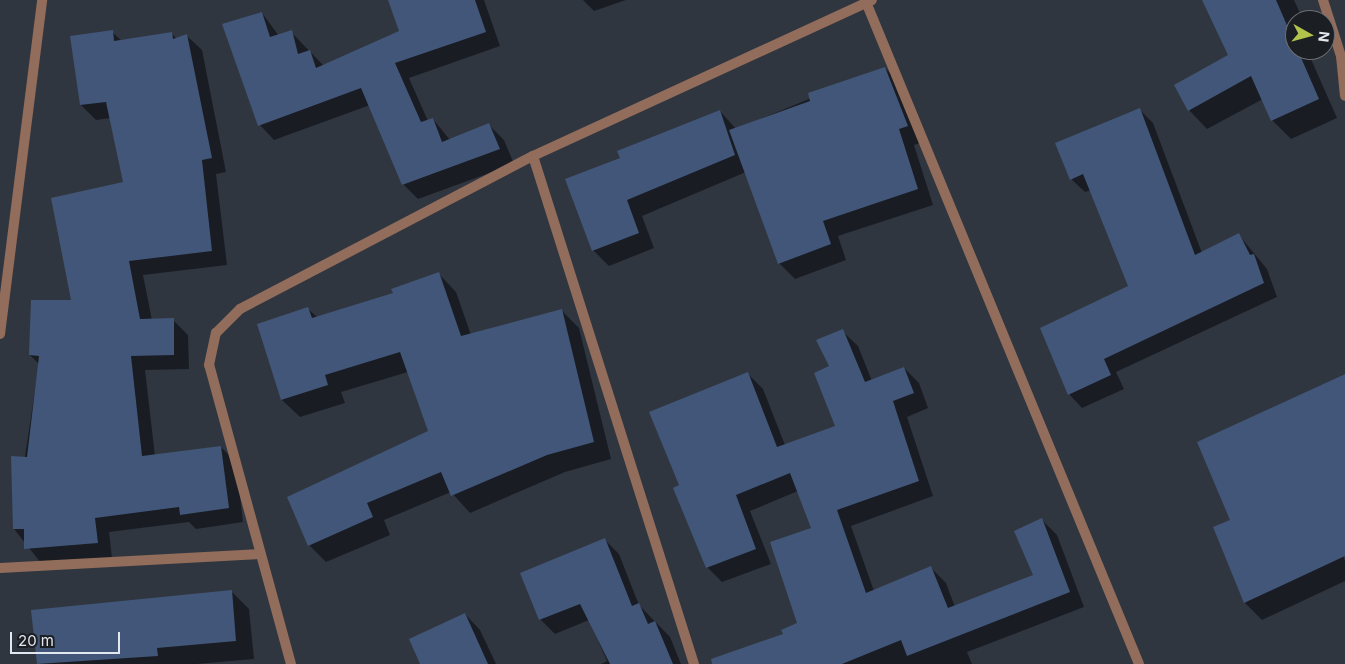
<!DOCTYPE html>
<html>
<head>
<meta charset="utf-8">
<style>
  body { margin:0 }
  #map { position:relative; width:1345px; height:664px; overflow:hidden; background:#303640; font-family:Inter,sans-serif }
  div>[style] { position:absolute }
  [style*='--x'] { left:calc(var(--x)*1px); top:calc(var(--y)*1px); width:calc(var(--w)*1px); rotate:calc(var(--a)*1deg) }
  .shadow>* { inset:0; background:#0007 }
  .building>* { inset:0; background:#415678 }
  .street>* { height:10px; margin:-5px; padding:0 5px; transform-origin:5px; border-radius:5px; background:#926d5b }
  span { translate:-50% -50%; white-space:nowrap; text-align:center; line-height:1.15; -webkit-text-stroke:4px #1b1e22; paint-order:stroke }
  .north { position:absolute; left:1285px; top:10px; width:50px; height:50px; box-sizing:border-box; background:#1b1e22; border:1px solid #6b6e74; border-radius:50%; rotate:97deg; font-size:14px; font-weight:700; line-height:20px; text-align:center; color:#e3e7ee }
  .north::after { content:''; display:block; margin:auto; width:18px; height:22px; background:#b2c34c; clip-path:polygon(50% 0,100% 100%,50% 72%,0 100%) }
  .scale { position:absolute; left:10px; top:632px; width:110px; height:22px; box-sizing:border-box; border:2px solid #e3e7ee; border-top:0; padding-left:6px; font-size:15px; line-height:18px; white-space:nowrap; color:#e3e7ee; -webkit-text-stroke:4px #1b1e22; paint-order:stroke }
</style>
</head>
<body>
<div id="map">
  <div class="shadow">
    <div style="clip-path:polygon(407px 0,484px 0,500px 46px,409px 78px,428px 121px,433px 119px,450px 140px,489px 125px,504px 140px,514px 164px,418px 199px,403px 184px,370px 105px,274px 140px,260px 125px,262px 13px,279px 36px,291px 32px,324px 66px,401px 32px)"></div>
    <div style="clip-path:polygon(583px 0,626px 0,594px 11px)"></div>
    <div style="clip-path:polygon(1204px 0,1294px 0,1303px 20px,1295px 20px,1295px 50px,1307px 50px,1337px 118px,1291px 139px,1272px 120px,1263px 99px,1207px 129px,1189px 110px,1229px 56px)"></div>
    <div style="clip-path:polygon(112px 32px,122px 41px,171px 33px,177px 39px,187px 36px,202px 50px,226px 172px,216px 174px,227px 265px,143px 275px,152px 320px,173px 320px,188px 335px,189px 369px,145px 370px,155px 456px,221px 447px,236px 462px,243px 522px,196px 529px,189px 522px,109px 532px,112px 558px,41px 563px,14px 529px,39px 364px,30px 355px,73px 302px,124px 183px,111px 118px,96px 120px,81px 105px)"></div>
    <div style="clip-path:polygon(885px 68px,901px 84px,923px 142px,914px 145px,933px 205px,838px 236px,846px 260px,795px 279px,779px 263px,746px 172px,642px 216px,654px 248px,609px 266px,593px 250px,621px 159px,720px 111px,736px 129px)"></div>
    <div style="clip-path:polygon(1140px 110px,1153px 123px,1202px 253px,1239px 235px,1267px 269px,1277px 297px,1116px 372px,1124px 389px,1082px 408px,1069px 394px,1130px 287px,1091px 190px,1085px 192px,1071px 179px)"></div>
    <div style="clip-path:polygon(439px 274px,456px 292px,471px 335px,561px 310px,579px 328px,611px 459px,565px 472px,470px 513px,451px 492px,384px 520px,390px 535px,326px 562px,309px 545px,429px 432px,408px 372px,341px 392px,345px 403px,300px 417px,282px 400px,258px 325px,308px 309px,317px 317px,394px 294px)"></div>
    <div style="clip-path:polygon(842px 331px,858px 346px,872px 381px,904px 368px,919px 383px,928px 408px,907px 417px,933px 496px,851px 526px,874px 591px,930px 567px,946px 583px,955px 607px,1035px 576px,1042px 520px,1057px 535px,1084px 607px,967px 652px,972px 664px,734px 664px,799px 624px,812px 528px,798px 491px,750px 511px,771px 564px,722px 582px,707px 567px,681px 486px,747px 373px,763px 389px,785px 445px,836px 427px,831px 367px)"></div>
    <div style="clip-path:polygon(1345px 374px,1345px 483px,1322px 494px,1345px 561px,1345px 581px,1262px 620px,1245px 603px,1231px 521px,1199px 442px)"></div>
    <div style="clip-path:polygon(605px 540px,619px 554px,639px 605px,670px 637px,681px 664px,601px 664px,607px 661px,589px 620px,555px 634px,540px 619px)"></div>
    <div style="clip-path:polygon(231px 591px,249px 609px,254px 659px,197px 664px,38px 664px,33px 611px)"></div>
    <div style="clip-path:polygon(465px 614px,480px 630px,496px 664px,422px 664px)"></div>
  </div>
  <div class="building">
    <div style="clip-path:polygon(388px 0,475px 0,486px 32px,395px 63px,421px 122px,433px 118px,442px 142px,489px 123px,500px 149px,402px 185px,361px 88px,258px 126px,222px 24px,262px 12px,270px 37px,292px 30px,298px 54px,310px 50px,316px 68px,399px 31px)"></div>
    <div style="clip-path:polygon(1202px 0,1276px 0,1319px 99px,1271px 121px,1251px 76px,1188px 111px,1174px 85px,1228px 55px)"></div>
    <div style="clip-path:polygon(113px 30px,114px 41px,172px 32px,173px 39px,187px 34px,212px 158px,202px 160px,212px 251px,129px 261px,140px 319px,174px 318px,174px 355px,131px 356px,142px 456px,221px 446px,229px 508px,180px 515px,179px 507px,95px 518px,98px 543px,24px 549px,24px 529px,13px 529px,11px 456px,27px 457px,39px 356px,29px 355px,31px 300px,71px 300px,51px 198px,123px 182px,106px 102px,80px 105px,70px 36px)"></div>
    <div style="clip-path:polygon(885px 67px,908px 126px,899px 129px,918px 189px,823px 221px,831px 244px,778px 264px,729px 130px,810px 101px,808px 93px)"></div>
    <div style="clip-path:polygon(1140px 108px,1195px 255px,1239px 233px,1250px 255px,1254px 254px,1264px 283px,1104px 359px,1111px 375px,1068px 395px,1040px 328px,1128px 286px,1083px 174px,1070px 180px,1055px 143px)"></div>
    <div style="clip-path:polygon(720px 110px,735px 155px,627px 200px,639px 233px,592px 251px,565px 179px,620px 158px,617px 151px)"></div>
    <div style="clip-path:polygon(439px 272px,461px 336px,562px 309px,594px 442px,547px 455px,451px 496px,441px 472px,367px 503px,373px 517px,308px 546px,287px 497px,428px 431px,400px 352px,325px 375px,328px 385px,281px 400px,257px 324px,308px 307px,312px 318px,393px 293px,391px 289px)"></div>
    <div style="clip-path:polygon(843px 329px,865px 382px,904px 367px,914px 393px,893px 401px,919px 481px,837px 510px,866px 593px,931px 566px,948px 608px,1033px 575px,1014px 531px,1042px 518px,1070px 592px,907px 656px,901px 640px,842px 664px,712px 664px,711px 659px,783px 634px,781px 630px,797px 623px,770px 542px,811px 528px,790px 473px,736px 495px,756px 549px,706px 568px,673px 488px,679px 485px,649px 412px,748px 372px,777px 447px,835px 426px,814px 373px,829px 366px,816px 340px)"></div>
    <div style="clip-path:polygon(1345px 374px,1345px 556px,1244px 603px,1213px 527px,1230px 520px,1197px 442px)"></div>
    <div style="clip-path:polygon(605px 538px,632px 606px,639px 603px,648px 624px,655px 621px,673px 664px,610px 664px,580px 604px,539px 620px,520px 573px)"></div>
    <div style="clip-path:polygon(232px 590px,236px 641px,157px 648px,158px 656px,37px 664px,31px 610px)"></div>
    <div style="clip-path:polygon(465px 613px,488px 664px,420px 664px,409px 639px)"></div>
  </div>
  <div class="street">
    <div style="--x:1323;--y:0;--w:59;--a:72.2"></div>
    <div style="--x:1341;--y:56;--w:40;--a:84.3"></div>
    <div style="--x:866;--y:2;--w:716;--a:67.59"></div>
    <div style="--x:533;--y:156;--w:533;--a:72.42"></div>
    <div style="--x:0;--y:334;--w:337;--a:-82.8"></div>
    <div style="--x:0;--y:568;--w:261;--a:-3.1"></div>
    <div style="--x:291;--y:664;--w:310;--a:-105.3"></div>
    <div style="--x:209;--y:365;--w:33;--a:-78"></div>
    <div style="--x:216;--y:333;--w:34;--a:-45"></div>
    <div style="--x:240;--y:309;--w:331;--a:-27.6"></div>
    <div style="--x:533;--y:156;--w:373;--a:-24.7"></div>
  </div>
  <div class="north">N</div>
  <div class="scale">20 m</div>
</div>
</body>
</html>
